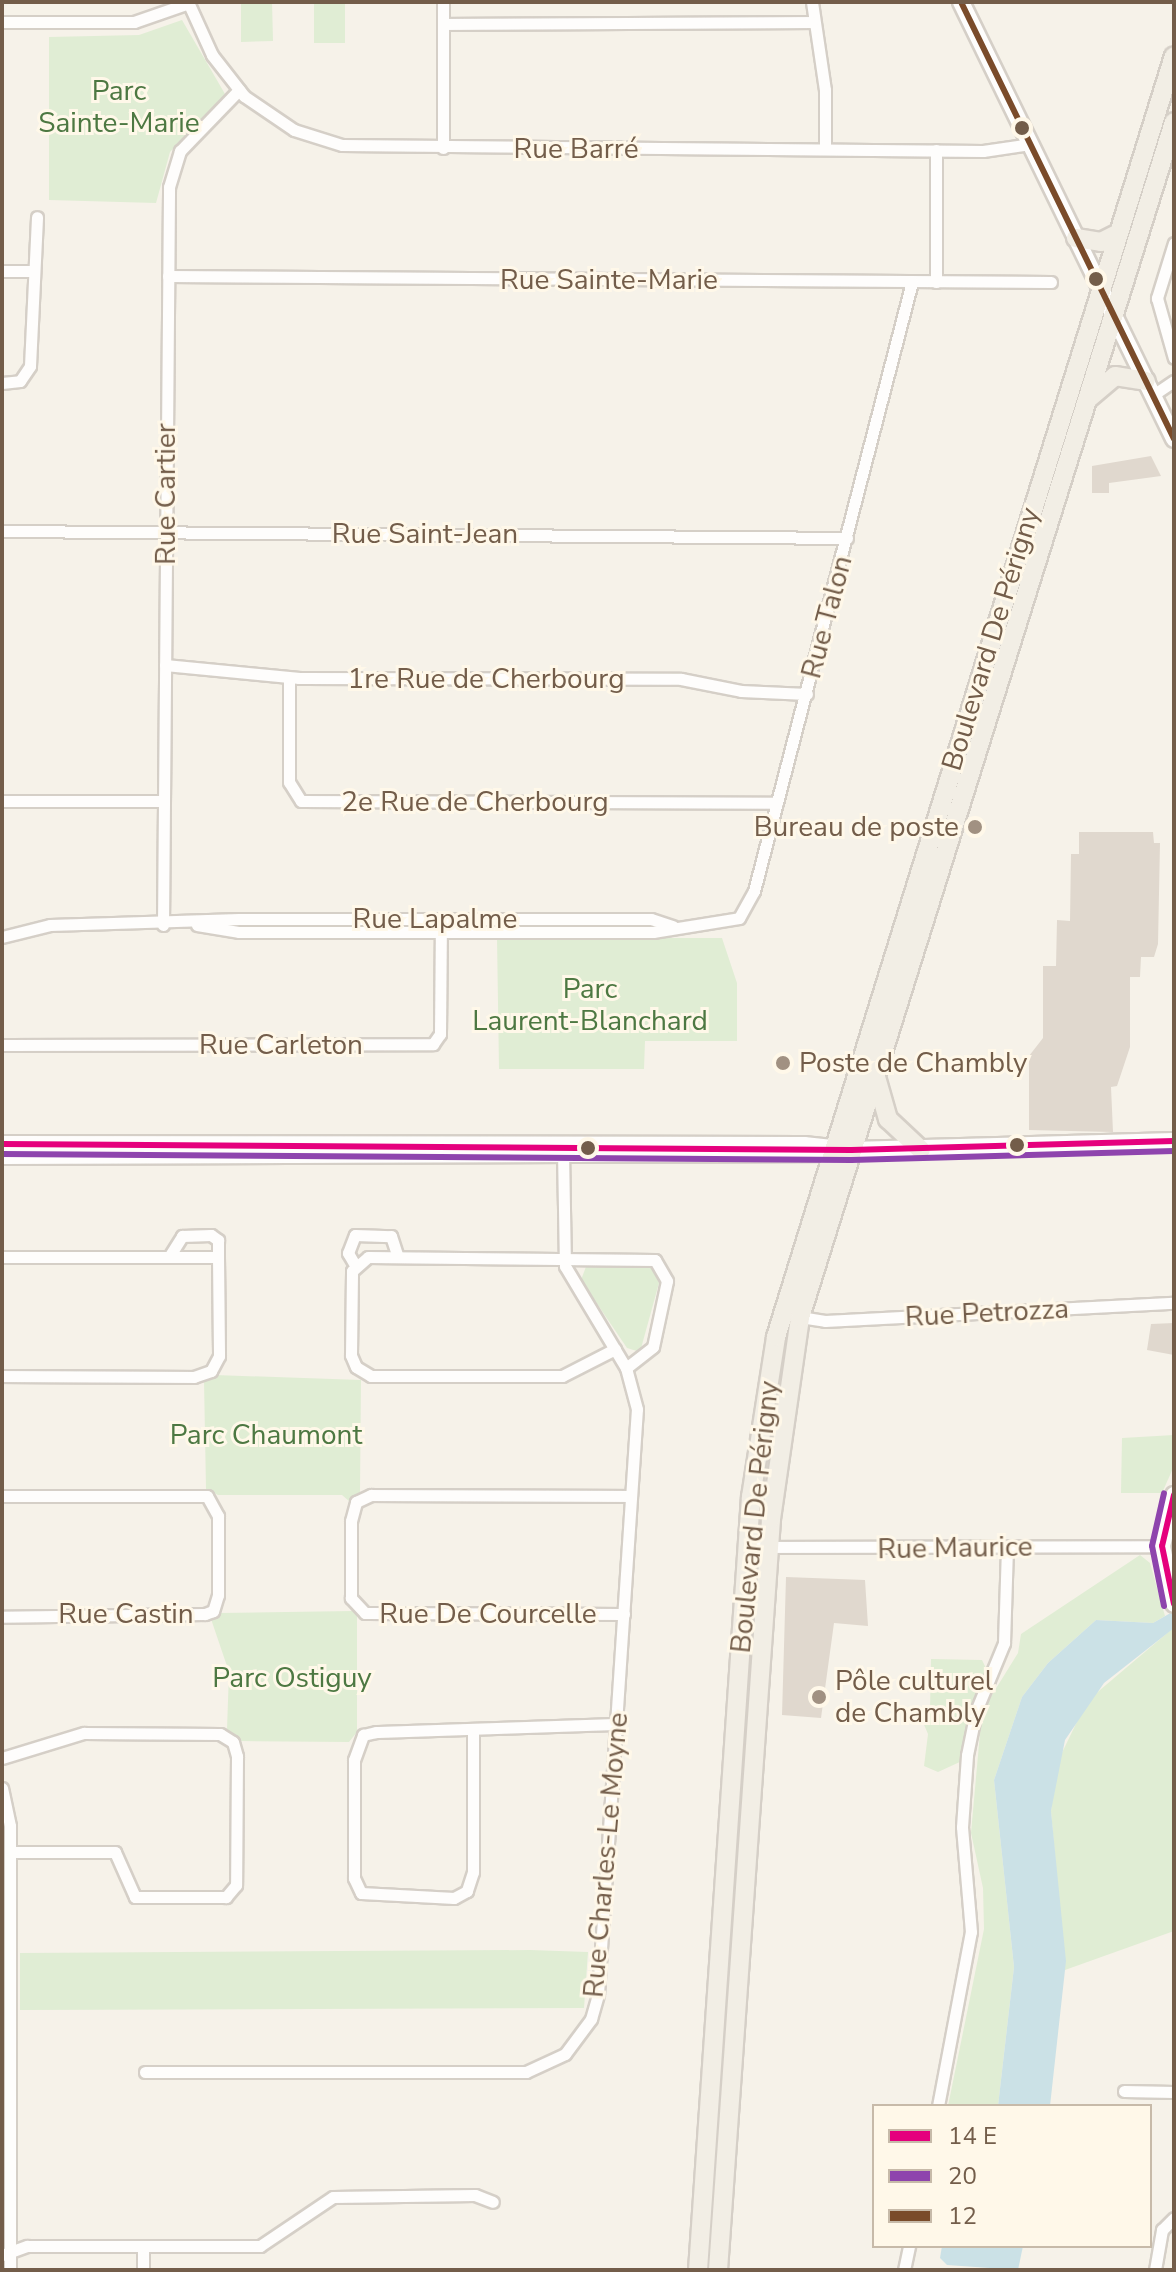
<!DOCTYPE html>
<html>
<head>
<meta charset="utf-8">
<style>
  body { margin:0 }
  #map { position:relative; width:1176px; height:2272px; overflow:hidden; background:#f6f2e9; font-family:"Nunito Sans",sans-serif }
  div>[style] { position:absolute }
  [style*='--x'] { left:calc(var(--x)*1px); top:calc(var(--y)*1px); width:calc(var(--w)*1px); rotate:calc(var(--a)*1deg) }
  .green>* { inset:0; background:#e0edd4 }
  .water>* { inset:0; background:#cbe1e6 }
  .building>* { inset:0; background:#e0d8ce }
  .roads { filter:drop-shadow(2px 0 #d5cfc7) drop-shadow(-2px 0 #d5cfc7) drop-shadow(0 2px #d5cfc7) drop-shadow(0 -2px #d5cfc7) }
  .street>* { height:11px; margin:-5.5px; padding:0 5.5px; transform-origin:5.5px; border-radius:5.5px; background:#fefdfc }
  .secondary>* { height:16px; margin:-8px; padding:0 8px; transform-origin:8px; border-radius:8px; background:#fefdfc }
  .primary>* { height:18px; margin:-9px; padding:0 9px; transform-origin:9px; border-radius:9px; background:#f2eee5 }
  .bus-1>* { height:6px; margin:-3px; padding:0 3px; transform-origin:3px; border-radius:3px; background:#e5007d }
  .bus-2>* { height:6px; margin:-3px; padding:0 3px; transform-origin:3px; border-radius:3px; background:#8e44ad }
  .bus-3>* { height:6px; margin:-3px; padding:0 3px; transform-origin:3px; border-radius:3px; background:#7a4b2a }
  .dots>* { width:22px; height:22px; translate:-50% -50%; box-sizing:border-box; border:4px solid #fff8e9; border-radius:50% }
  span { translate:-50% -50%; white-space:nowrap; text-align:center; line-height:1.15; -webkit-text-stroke:6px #fff8e9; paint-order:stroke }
  .park-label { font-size:28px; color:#4d7842 }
  .street-label { font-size:28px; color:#735d4a }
  .poi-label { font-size:28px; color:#735d4a }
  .right { translate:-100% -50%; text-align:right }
  .left { translate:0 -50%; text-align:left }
  .frame { position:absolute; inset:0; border:4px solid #735d4a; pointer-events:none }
  .legend { position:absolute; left:872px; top:2104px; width:280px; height:144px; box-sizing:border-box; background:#fff8e9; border:2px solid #c7baa9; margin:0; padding:10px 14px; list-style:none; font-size:24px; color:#735d4a }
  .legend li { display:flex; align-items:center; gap:16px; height:40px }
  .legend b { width:40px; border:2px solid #c7baa9 }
</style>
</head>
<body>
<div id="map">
  <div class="green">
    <div style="clip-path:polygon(241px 2px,272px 2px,273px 41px,241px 42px)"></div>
    <div style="clip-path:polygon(314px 2px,345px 2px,345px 43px,314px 43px)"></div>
    <div style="clip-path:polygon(182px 20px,225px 94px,170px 152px,156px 203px,49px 200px,49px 37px,139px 35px)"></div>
    <div style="clip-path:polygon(497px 938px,722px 938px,737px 983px,737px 1041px,645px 1041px,644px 1069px,499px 1069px)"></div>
    <div style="clip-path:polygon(587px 1264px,654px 1268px,659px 1283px,640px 1352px,627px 1348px,581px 1280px)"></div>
    <div style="clip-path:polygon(215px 1375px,361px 1380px,360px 1492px,349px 1501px,342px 1495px,218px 1495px,206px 1489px,204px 1381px)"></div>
    <div style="clip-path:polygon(1174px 1435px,1174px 1466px,1162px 1493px,1121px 1493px,1122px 1438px)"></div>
    <div style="clip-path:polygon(1140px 1555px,1150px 1563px,1165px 1616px,1153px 1623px,1096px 1620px,1048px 1663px,1022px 1697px,994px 1780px,1014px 1967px,998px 2106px,948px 2106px,984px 1929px,983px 1888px,971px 1833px,982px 1711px,1018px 1653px,1021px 1634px)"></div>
    <div style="clip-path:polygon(352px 1611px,357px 1615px,357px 1732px,349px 1742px,240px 1741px,227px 1729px,229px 1672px,211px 1619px,219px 1613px)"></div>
    <div style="clip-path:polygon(1172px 1629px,1174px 1931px,1065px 1970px,1051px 1811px,1057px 1763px,1087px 1701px)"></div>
    <div style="clip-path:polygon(931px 1659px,982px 1660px,987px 1670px,970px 1712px,962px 1761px,938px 1772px,924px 1766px,928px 1734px,922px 1720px,930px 1710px)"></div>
    <div style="clip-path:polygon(530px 1950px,588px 1952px,584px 2008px,20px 2010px,20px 1953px)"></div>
  </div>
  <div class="water">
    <div style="clip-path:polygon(1174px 1611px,1174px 1628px,1104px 1683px,1065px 1740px,1051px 1811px,1066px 1961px,1050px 2106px,998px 2106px,1014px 1967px,994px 1780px,1022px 1697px,1048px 1663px,1096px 1620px,1153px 1623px)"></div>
    <div style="clip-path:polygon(942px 2246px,1023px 2246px,1018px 2270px,947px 2265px,940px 2258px)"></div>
  </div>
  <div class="building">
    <div style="clip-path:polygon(1151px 456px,1161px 476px,1109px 483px,1109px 493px,1092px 493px,1092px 466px)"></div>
    <div style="clip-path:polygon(1079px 832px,1153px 832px,1154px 843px,1160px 843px,1158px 944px,1154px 957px,1141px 957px,1140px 977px,1130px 977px,1130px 1047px,1117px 1086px,1111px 1087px,1113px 1132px,1029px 1130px,1029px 1056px,1043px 1038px,1043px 966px,1056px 966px,1057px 920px,1070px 921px,1071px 854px,1079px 854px)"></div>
    <div style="clip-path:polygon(1174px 1323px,1174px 1355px,1147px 1350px,1151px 1324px)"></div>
    <div style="clip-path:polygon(786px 1577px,865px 1580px,868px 1626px,834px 1623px,821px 1718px,782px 1715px)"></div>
  </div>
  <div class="roads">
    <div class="street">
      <div style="--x:188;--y:2;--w:58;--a:65.6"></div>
      <div style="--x:212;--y:55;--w:52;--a:52"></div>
      <div style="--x:244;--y:96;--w:60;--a:34.2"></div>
      <div style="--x:294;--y:130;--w:50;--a:17.4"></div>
      <div style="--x:342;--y:145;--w:641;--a:0.54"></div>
      <div style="--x:983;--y:151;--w:49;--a:-8.3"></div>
      <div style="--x:443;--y:2;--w:146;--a:90"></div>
      <div style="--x:812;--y:2;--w:89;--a:81.6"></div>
      <div style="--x:825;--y:90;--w:59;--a:90"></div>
      <div style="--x:2;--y:22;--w:132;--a:0"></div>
      <div style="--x:134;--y:22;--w:58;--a:-19.1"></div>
      <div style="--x:443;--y:24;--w:369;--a:-0.3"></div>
      <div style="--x:1174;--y:243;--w:58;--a:107.2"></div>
      <div style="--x:1157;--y:298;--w:62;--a:74.2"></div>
      <div style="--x:2;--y:271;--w:28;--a:0"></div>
      <div style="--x:168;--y:276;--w:883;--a:0.39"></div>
      <div style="--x:936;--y:282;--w:132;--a:-90"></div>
      <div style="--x:2;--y:383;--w:18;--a:-6"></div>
      <div style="--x:20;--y:381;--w:18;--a:-56"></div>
      <div style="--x:30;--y:366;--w:149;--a:-87.3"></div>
      <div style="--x:1153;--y:395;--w:25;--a:-34"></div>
      <div style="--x:2;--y:531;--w:845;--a:0.47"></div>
      <div style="--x:165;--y:665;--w:135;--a:5.5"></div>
      <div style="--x:299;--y:678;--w:382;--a:0.1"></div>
      <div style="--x:681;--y:679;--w:61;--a:11.3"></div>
      <div style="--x:741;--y:691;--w:66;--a:2.6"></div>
      <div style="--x:289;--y:678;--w:104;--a:90"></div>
      <div style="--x:289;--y:782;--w:22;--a:58"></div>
      <div style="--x:301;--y:801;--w:476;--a:0.2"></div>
      <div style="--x:2;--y:801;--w:162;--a:0"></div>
      <div style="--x:163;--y:925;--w:738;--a:-89.53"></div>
      <div style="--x:169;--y:187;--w:38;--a:-73"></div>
      <div style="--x:180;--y:151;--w:85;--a:-46"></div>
      <div style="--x:197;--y:925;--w:43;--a:9.5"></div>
      <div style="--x:239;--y:932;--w:414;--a:0"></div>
      <div style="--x:653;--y:932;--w:87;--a:-9.2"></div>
      <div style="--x:739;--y:918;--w:31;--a:-61"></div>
      <div style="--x:754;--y:891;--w:629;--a:-75.46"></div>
      <div style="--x:2;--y:937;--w:49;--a:-14"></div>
      <div style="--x:50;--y:925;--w:189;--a:-1.8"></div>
      <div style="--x:239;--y:919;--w:412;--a:0"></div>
      <div style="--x:651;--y:919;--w:23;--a:18"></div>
      <div style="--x:2;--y:1045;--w:431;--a:-0.1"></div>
      <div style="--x:433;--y:1044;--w:12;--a:-55"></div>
      <div style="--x:440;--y:1034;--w:108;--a:-89.5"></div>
      <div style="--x:2;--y:1257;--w:216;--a:0"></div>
      <div style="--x:218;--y:1257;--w:99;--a:89.4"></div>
      <div style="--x:219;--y:1356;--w:17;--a:118"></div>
      <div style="--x:211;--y:1371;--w:18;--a:161"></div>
      <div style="--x:194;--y:1377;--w:192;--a:-179.7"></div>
      <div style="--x:169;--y:1257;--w:25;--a:-58"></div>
      <div style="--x:182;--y:1236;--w:29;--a:-2"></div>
      <div style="--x:211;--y:1235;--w:9;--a:36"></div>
      <div style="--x:218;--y:1240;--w:17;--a:90"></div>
      <div style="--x:355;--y:1265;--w:14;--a:-120"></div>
      <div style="--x:348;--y:1253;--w:19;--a:-69"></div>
      <div style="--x:355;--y:1235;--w:36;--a:2"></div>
      <div style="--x:391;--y:1236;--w:22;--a:72"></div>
      <div style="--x:800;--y:1317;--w:25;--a:9"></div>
      <div style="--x:825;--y:1321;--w:349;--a:-3"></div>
      <div style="--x:615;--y:1349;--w:59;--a:153"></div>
      <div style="--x:562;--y:1376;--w:191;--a:180"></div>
      <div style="--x:371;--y:1376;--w:17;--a:-149"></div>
      <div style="--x:356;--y:1367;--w:13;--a:-113"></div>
      <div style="--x:351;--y:1355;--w:84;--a:-89.3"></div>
      <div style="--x:352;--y:1271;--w:21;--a:-41"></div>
      <div style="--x:368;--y:1257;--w:287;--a:0.6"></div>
      <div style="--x:655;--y:1260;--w:24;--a:60"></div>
      <div style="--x:667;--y:1281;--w:67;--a:102"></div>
      <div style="--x:653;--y:1347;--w:34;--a:142"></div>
      <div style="--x:2;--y:1496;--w:205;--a:0"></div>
      <div style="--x:207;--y:1496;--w:23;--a:61"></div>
      <div style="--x:218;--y:1516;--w:79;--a:90"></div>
      <div style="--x:218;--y:1595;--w:17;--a:107"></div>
      <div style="--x:213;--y:1611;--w:9;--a:159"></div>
      <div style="--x:205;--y:1614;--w:203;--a:179.2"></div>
      <div style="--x:748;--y:1547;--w:414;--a:-0.1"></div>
      <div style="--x:624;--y:1614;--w:259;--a:-179.8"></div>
      <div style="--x:365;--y:1613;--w:21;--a:-133"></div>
      <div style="--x:351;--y:1598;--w:77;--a:-90"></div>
      <div style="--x:351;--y:1521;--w:20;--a:-75"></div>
      <div style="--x:356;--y:1502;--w:17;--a:-25"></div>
      <div style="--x:371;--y:1495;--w:260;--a:0.2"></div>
      <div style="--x:473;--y:1729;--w:143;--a:90"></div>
      <div style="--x:473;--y:1872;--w:20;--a:108"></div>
      <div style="--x:467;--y:1891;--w:15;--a:152"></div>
      <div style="--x:454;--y:1898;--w:93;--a:-176.9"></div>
      <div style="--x:361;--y:1893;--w:17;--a:-115"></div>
      <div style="--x:354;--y:1878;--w:118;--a:-90"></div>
      <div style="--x:354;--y:1760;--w:27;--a:-70"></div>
      <div style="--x:363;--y:1735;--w:13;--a:-13"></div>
      <div style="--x:376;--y:1732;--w:241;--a:-1.9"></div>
      <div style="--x:2;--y:1758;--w:86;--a:-17"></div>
      <div style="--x:84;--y:1733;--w:136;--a:0.4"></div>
      <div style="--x:220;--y:1734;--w:15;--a:32"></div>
      <div style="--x:233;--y:1742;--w:15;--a:74"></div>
      <div style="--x:237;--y:1756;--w:129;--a:90.4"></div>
      <div style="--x:236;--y:1885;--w:16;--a:130"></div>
      <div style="--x:226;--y:1897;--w:91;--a:180"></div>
      <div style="--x:135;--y:1897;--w:49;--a:-114"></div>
      <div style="--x:115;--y:1852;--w:105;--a:180"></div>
      <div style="--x:2;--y:1788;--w:39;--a:78"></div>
      <div style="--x:10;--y:1826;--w:444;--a:90"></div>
      <div style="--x:145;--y:2072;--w:381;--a:0"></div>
      <div style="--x:526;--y:2072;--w:43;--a:-24.8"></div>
      <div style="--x:565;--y:2054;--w:44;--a:-53.4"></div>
      <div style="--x:591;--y:2019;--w:26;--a:-74"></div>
      <div style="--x:598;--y:1994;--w:586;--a:-86.19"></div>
      <div style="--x:637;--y:1409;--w:42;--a:-105"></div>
      <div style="--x:626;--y:1368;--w:119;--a:-120.9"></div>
      <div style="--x:565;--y:1266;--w:117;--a:-91"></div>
      <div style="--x:1124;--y:2091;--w:50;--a:1.1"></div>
      <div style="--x:938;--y:2106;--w:177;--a:-79.3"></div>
      <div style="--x:971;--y:1932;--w:105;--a:-94.9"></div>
      <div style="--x:962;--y:1827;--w:72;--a:-86"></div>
      <div style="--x:967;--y:1755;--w:45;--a:-78.4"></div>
      <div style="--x:976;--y:1711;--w:74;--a:-67.6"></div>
      <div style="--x:1004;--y:1643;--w:96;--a:-88.2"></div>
      <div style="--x:143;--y:2247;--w:23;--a:90"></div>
      <div style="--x:2;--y:2255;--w:27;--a:-20"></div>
      <div style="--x:27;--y:2246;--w:233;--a:0"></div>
      <div style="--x:260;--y:2246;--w:88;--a:-33.9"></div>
      <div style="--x:333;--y:2197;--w:142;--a:-0.8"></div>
      <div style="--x:475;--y:2195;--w:19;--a:21"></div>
      <div style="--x:904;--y:2270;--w:25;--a:-78"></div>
      <div style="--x:1155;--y:2270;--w:41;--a:-80.1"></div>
      <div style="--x:1162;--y:2230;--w:17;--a:-45"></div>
    </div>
    <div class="secondary">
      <div style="--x:961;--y:2;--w:486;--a:64"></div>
      <div style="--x:2;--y:1144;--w:802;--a:0.07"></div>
      <div style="--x:804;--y:1145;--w:47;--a:6.1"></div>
      <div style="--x:851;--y:1150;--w:323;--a:-1.6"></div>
      <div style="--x:2;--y:1156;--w:840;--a:-0.2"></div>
      <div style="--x:1174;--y:1495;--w:52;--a:103.2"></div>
      <div style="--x:1162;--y:1546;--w:59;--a:78.3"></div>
    </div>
    <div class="primary">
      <div style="--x:1076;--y:238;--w:25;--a:9"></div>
      <div style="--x:1101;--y:242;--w:20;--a:-27"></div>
      <div style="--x:1089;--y:398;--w:34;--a:-40"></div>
      <div style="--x:1115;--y:376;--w:31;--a:9"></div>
      <div style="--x:876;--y:1077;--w:44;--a:74.1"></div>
      <div style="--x:888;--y:1119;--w:45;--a:43.2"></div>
      <div style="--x:698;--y:2270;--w:775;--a:-86.08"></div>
      <div style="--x:751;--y:1497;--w:162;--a:-81.1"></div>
      <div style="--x:776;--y:1337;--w:1341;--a:-72.74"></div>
      <div style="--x:718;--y:2270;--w:753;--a:-85.96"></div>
      <div style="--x:771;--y:1519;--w:204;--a:-81.8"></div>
      <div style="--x:800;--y:1317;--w:1252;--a:-72.62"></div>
    </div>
  </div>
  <div class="bus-1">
    <div style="--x:2;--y:1144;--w:849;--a:0.4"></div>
    <div style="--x:851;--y:1150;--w:323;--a:-1.6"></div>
    <div style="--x:1174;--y:1495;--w:52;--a:103.2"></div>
    <div style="--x:1162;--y:1546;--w:59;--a:78.3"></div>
  </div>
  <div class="bus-2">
    <div style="--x:2;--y:1154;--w:849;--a:0.4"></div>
    <div style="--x:851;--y:1160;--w:323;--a:-1.6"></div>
    <div style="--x:1164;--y:1606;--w:61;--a:-101.3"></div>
    <div style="--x:1152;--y:1546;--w:54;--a:-77.2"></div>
  </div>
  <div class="bus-3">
    <div style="--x:961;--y:2;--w:486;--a:64"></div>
  </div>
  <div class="dots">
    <div style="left:1022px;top:128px;background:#735d4a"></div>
    <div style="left:1096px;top:279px;background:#735d4a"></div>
    <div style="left:975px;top:827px;background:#a19182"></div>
    <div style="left:783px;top:1063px;background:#a19182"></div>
    <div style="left:1017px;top:1145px;background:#735d4a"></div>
    <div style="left:588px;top:1148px;background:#735d4a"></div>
    <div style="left:819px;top:1697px;background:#a19182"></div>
  </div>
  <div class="park-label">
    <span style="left:119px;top:107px">Parc<br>Sainte-Marie</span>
    <span style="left:590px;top:1005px">Parc<br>Laurent-Blanchard</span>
    <span style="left:266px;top:1435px">Parc Chaumont</span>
    <span style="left:292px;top:1678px">Parc Ostiguy</span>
  </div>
  <div class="street-label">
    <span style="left:576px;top:149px">Rue Barré</span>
    <span style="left:609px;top:280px">Rue Sainte-Marie</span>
    <span style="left:166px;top:494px;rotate:-90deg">Rue Cartier</span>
    <span style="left:425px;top:534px">Rue Saint-Jean</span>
    <span style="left:827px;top:617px;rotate:-75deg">Rue Talon</span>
    <span style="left:991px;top:639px;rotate:-73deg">Boulevard De Périgny</span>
    <span style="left:486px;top:679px">1re Rue de Cherbourg</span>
    <span style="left:475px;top:802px">2e Rue de Cherbourg</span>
    <span style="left:435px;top:919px">Rue Lapalme</span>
    <span style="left:281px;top:1045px">Rue Carleton</span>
    <span style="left:987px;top:1313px;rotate:-3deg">Rue Petrozza</span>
    <span style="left:755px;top:1517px;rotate:-84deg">Boulevard De Périgny</span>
    <span style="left:955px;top:1548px;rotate:-1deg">Rue Maurice</span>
    <span style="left:126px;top:1614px">Rue Castin</span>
    <span style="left:488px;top:1614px">Rue De Courcelle</span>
    <span style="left:606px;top:1855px;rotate:-85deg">Rue Charles-Le Moyne</span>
  </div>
  <div class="poi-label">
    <span class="right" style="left:959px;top:827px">Bureau de poste</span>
    <span class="left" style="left:799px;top:1063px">Poste de Chambly</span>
    <span class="left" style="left:835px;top:1697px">Pôle culturel<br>de Chambly</span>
  </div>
  <div class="frame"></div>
  <ul class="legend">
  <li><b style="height:10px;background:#e5007d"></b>14 E</li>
  <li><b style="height:10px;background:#8e44ad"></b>20</li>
  <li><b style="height:10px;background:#7a4b2a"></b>12</li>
  </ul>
</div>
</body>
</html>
